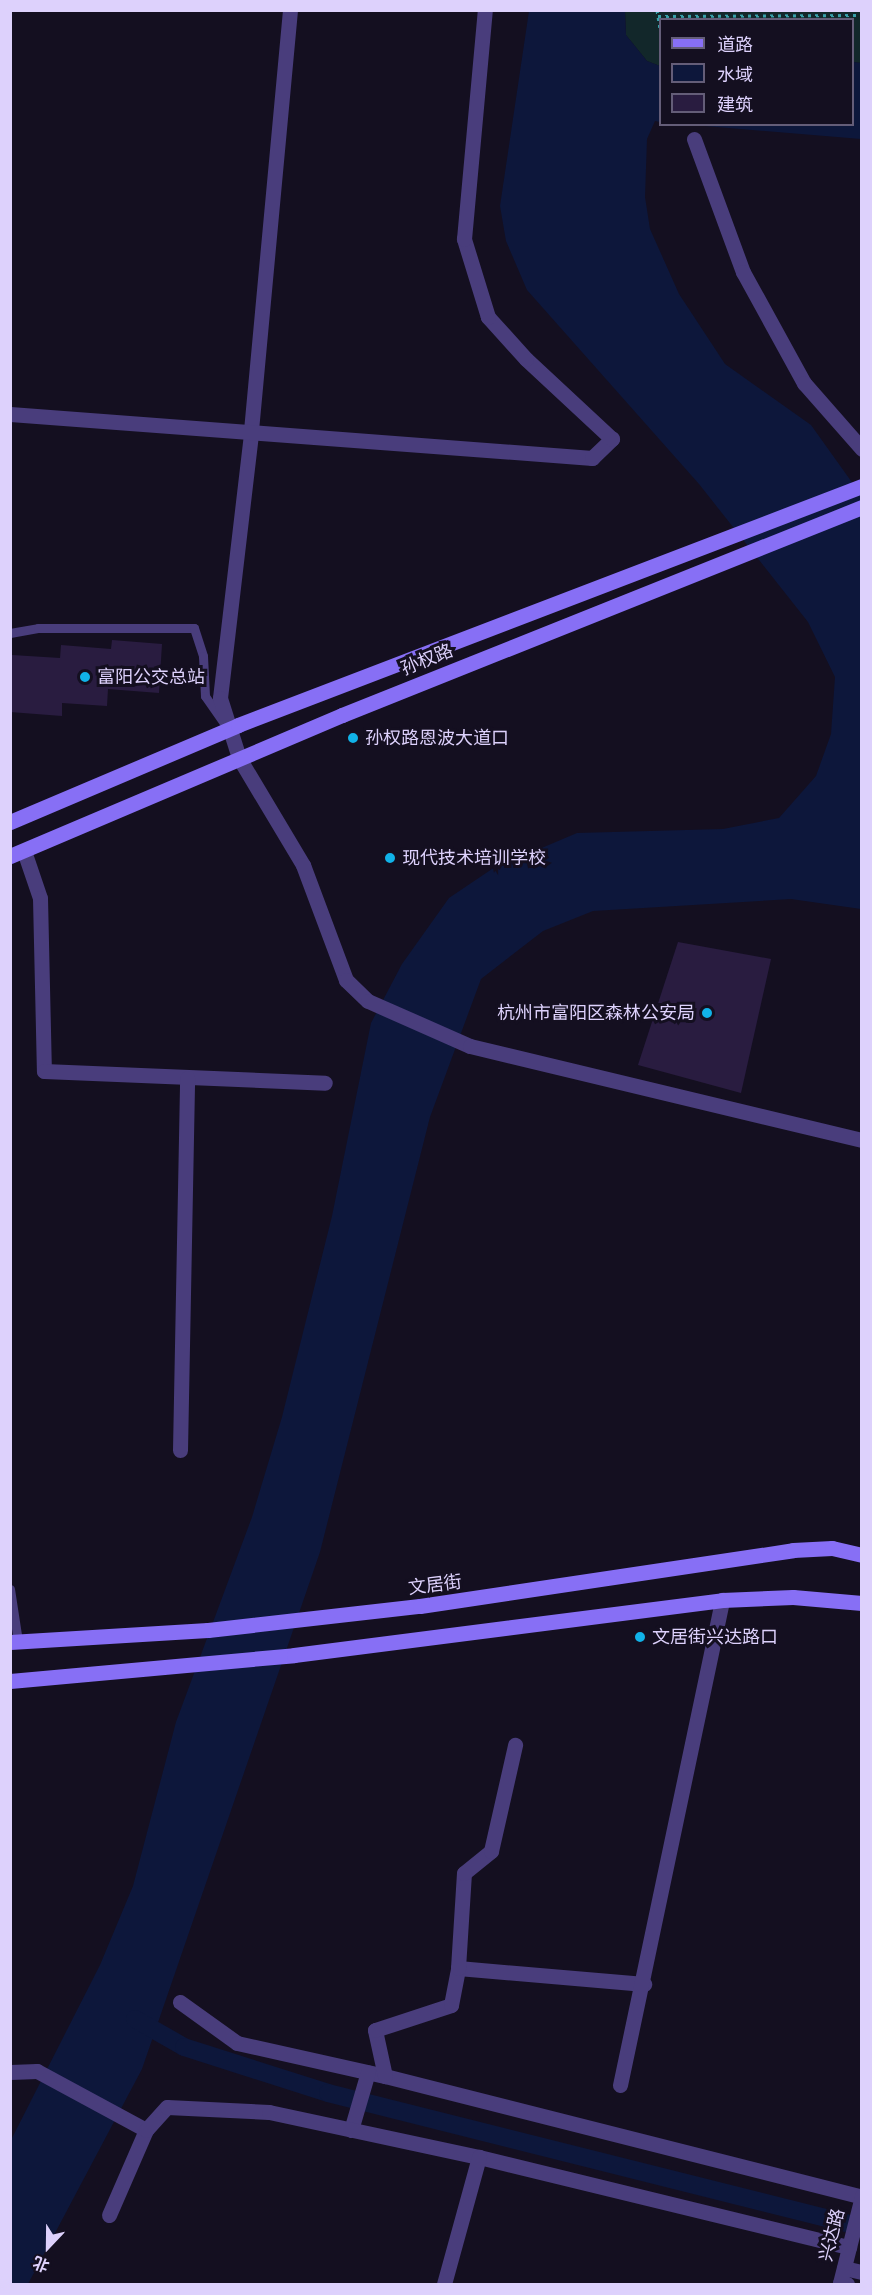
<!DOCTYPE html>
<html>
<head>
<meta charset="utf-8">
<style>
  body { margin:0 }
  #map { position:relative; width:872px; height:2295px; overflow:hidden; background:#140f20; font-family:"Public Sans","Noto Sans SC",sans-serif }
  div>[style] { position:absolute }
  [style*='--x'] { left:calc(var(--x)*1px); top:calc(var(--y)*1px); width:calc(var(--w)*1px); rotate:calc(var(--a)*1deg) }
  .green>* { inset:0; background:#12272a }
  .water>* { inset:0; background:#0d173b }
  .canal>* { height:18px; margin:-9px; padding:0 9px; transform-origin:9px; border-radius:9px; background:#0d173b }
  .building>* { inset:0; background:#291c40 }
  .path>* { height:3px; margin-top:-1.5px; transform-origin:0; background:repeating-linear-gradient(90deg,#37a0aa 0 3px,transparent 0 7.5px) }
  .service>* { height:9px; margin:-4.5px; padding:0 4.5px; transform-origin:4.5px; border-radius:4.5px; background:#493d7c }
  .minor>* { height:15px; margin:-7.5px; padding:0 7.5px; transform-origin:7.5px; border-radius:7.5px; background:#493d7c }
  .tertiary>* { height:15px; margin:-7.5px; padding:0 7.5px; transform-origin:7.5px; border-radius:7.5px; background:#493d7c }
  .secondary>* { height:15px; margin:-7.5px; padding:0 7.5px; transform-origin:7.5px; border-radius:7.5px; background:#876ff5 }
  .dots>* { width:16px; height:16px; translate:-50% -50%; box-sizing:border-box; border:3px solid #140f20; border-radius:50% }
  span { translate:-50% -50%; white-space:nowrap; text-align:center; line-height:1.15; -webkit-text-stroke:6px #140f20; paint-order:stroke }
  .street-label { font-size:18px; color:#ddd1fc }
  .poi-label { font-size:18px; color:#ddd1fc }
  .left { translate:0 -50%; text-align:left }
  .right { translate:-100% -50%; text-align:right }
  .frame { position:absolute; inset:0; border:12px solid #ddd1fc; pointer-events:none }
  .legend { position:absolute; left:659px; top:18px; width:195px; height:108px; box-sizing:border-box; background:#140f20; border:2px solid #645d78; margin:0; padding:8px 10px; list-style:none; font-size:18px; color:#ddd1fc }
  .legend li { display:flex; align-items:center; gap:12px; height:30px }
  .legend b { width:30px; border:2px solid #645d78 }
  .north { position:absolute; left:18px; top:2217px; width:60px; height:60px; -webkit-text-stroke:4px #140f20; paint-order:stroke; rotate:202deg; font-size:16px; font-weight:700; line-height:24px; text-align:center; color:#ddd1fc }
  .north::after { content:''; display:block; margin:auto; width:21px; height:27px; background:#ddd1fc; clip-path:polygon(50% 0,100% 100%,50% 72%,0 100%) }
</style>
</head>
<body>
<div id="map">
  <div class="green">
    <div style="clip-path:polygon(625px 11px,861px 11px,861px 63px,853px 62px,852px 20px,660px 20px,660px 66px,647px 61px,626px 35px)"></div>
  </div>
  <div class="water">
    <div style="clip-path:polygon(529px 11px,625px 11px,626px 35px,647px 61px,660px 66px,660px 122px,655px 121px,647px 139px,645px 197px,650px 229px,679px 294px,725px 364px,811px 425px,861px 495px,861px 909px,791px 899px,593px 911px,543px 931px,481px 979px,430px 1117px,320px 1552px,142px 2069px,28px 2284px,11px 2284px,10px 2142px,100px 1965px,133px 1886px,176px 1722px,252px 1517px,282px 1417px,332px 1216px,371px 1023px,402px 964px,449px 898px,492px 869px,577px 833px,723px 829px,779px 818px,816px 776px,831px 734px,835px 677px,808px 622px,699px 484px,527px 290px,506px 241px,500px 206px)"></div>
    <div style="clip-path:polygon(853px 62px,861px 63px,861px 139px,693px 125px,852px 124px)"></div>
  </div>
  <div class="canal">
    <div style="--x:135;--y:2019;--w:56;--a:29.7"></div>
    <div style="--x:184;--y:2047;--w:151;--a:17.7"></div>
    <div style="--x:328;--y:2093;--w:551;--a:14.09"></div>
  </div>
  <div class="building">
    <div style="clip-path:polygon(112px 640px,162px 644px,159px 693px,108px 689px,107px 706px,62px 703px,62px 716px,10px 712px,12px 655px,60px 658px,61px 645px,111px 649px)"></div>
    <div style="clip-path:polygon(678px 942px,771px 959px,741px 1093px,638px 1065px)"></div>
  </div>
  <div class="path">
    <div style="--x:657;--y:10;--w:20;--a:81"></div>
    <div style="--x:658;--y:16;--w:204;--a:-0.3"></div>
  </div>
  <div class="service">
    <div style="--x:10;--y:633;--w:28;--a:-10"></div>
    <div style="--x:38;--y:628;--w:156;--a:0"></div>
    <div style="--x:194;--y:628;--w:29;--a:72"></div>
    <div style="--x:203;--y:656;--w:40;--a:87.1"></div>
    <div style="--x:205;--y:696;--w:32;--a:55"></div>
    <div style="--x:10;--y:1589;--w:53;--a:81.3"></div>
  </div>
  <div class="minor">
    <div style="--x:290;--y:10;--w:426;--a:95.3"></div>
    <div style="--x:251;--y:434;--w:266;--a:96.7"></div>
    <div style="--x:220;--y:698;--w:63;--a:72.4"></div>
    <div style="--x:239;--y:758;--w:125;--a:59.1"></div>
    <div style="--x:303;--y:865;--w:123;--a:69.5"></div>
    <div style="--x:346;--y:980;--w:30;--a:44"></div>
    <div style="--x:368;--y:1001;--w:111;--a:23.8"></div>
    <div style="--x:470;--y:1046;--w:403;--a:13.5"></div>
    <div style="--x:694;--y:139;--w:142;--a:69.8"></div>
    <div style="--x:743;--y:272;--w:127;--a:61.2"></div>
    <div style="--x:804;--y:383;--w:88;--a:48.7"></div>
    <div style="--x:10;--y:414;--w:584;--a:4.32"></div>
    <div style="--x:592;--y:458;--w:28;--a:-44"></div>
    <div style="--x:612;--y:439;--w:117;--a:-137.1"></div>
    <div style="--x:526;--y:359;--w:57;--a:-132.1"></div>
    <div style="--x:488;--y:317;--w:82;--a:-107.1"></div>
    <div style="--x:464;--y:239;--w:230;--a:-84.8"></div>
    <div style="--x:24;--y:851;--w:50;--a:71.2"></div>
    <div style="--x:40;--y:898;--w:173;--a:88.7"></div>
    <div style="--x:44;--y:1071;--w:281;--a:2.4"></div>
    <div style="--x:180;--y:1450;--w:372;--a:-88.9"></div>
    <div style="--x:458;--y:1968;--w:187;--a:4.9"></div>
    <div style="--x:180;--y:2002;--w:70;--a:35.7"></div>
    <div style="--x:237;--y:2043;--w:152;--a:12.6"></div>
    <div style="--x:385;--y:2076;--w:492;--a:14.2"></div>
    <div style="--x:10;--y:2072;--w:27;--a:-2"></div>
    <div style="--x:37;--y:2071;--w:124;--a:28.4"></div>
    <div style="--x:385;--y:2076;--w:47;--a:-102.3"></div>
    <div style="--x:375;--y:2030;--w:80;--a:-18.2"></div>
    <div style="--x:451;--y:2005;--w:38;--a:-79"></div>
    <div style="--x:458;--y:1968;--w:95;--a:-86.4"></div>
    <div style="--x:464;--y:1873;--w:35;--a:-39"></div>
    <div style="--x:491;--y:1851;--w:109;--a:-77.2"></div>
    <div style="--x:620;--y:2085;--w:496;--a:-78.1"></div>
    <div style="--x:351;--y:2130;--w:60;--a:-73.7"></div>
    <div style="--x:109;--y:2215;--w:93;--a:-66.5"></div>
    <div style="--x:146;--y:2130;--w:31;--a:-48"></div>
    <div style="--x:167;--y:2107;--w:102;--a:2.8"></div>
    <div style="--x:269;--y:2112;--w:215;--a:12.1"></div>
    <div style="--x:479;--y:2157;--w:381;--a:13.7"></div>
    <div style="--x:444;--y:2284;--w:132;--a:-74.6"></div>
  </div>
  <div class="tertiary">
    <div style="--x:844;--y:2268;--w:18;--a:13"></div>
    <div style="--x:847;--y:2284;--w:7;--a:-172"></div>
    <div style="--x:840;--y:2283;--w:90;--a:-75.8"></div>
  </div>
  <div class="secondary">
    <div style="--x:10;--y:822;--w:248;--a:-23"></div>
    <div style="--x:238;--y:725;--w:668;--a:-20.96"></div>
    <div style="--x:10;--y:856;--w:361;--a:-23"></div>
    <div style="--x:342;--y:715;--w:560;--a:-21.8"></div>
    <div style="--x:10;--y:1642;--w:198;--a:-3.5"></div>
    <div style="--x:208;--y:1630;--w:213;--a:-6.5"></div>
    <div style="--x:420;--y:1606;--w:377;--a:-8.5"></div>
    <div style="--x:793;--y:1550;--w:39;--a:-3"></div>
    <div style="--x:832;--y:1548;--w:31;--a:13"></div>
    <div style="--x:10;--y:1681;--w:285;--a:-5.2"></div>
    <div style="--x:294;--y:1655;--w:432;--a:-7.3"></div>
    <div style="--x:722;--y:1600;--w:71;--a:-2.4"></div>
    <div style="--x:793;--y:1597;--w:69;--a:5"></div>
  </div>
  <div class="dots">
    <div style="left:85px;top:677px;background:#11b2e8"></div>
    <div style="left:353px;top:738px;background:#11b2e8"></div>
    <div style="left:390px;top:858px;background:#11b2e8"></div>
    <div style="left:707px;top:1013px;background:#11b2e8"></div>
    <div style="left:640px;top:1637px;background:#11b2e8"></div>
  </div>
  <div class="street-label">
    <span style="left:427px;top:660px;rotate:-22deg">孙权路</span>
    <span style="left:435px;top:1585px;rotate:-7deg">文居街</span>
    <span style="left:832px;top:2235px;rotate:-76deg">兴达路</span>
  </div>
  <div class="poi-label">
    <span class="left" style="left:97px;top:677px">富阳公交总站</span>
    <span class="left" style="left:365px;top:738px">孙权路恩波大道口</span>
    <span class="left" style="left:402px;top:858px">现代技术培训学校</span>
    <span class="right" style="left:695px;top:1013px">杭州市富阳区森林公安局</span>
    <span class="left" style="left:652px;top:1637px">文居街兴达路口</span>
  </div>
  <div class="frame"></div>
  <ul class="legend">
  <li><b style="height:8px;background:#876ff5"></b>道路</li>
  <li><b style="height:16px;background:#0d173b"></b>水域</li>
  <li><b style="height:16px;background:#291c40"></b>建筑</li>
  </ul>
  <div class="north">北</div>
</div>
</body>
</html>
